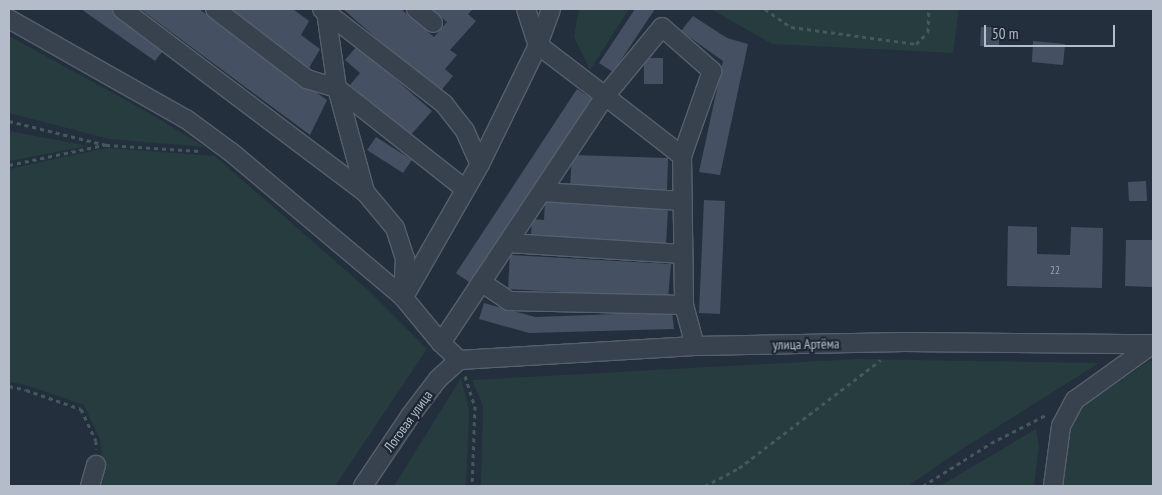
<!DOCTYPE html>
<html>
<head>
<meta charset="utf-8">
<style>
  body { margin:0 }
  #map { position:relative; width:1162px; height:495px; overflow:hidden; background:#242f3e; font-family:"PT Sans Narrow",sans-serif }
  div>[style] { position:absolute }
  [style*='--x'] { left:calc(var(--x)*1px); top:calc(var(--y)*1px); width:calc(var(--w)*1px); rotate:calc(var(--a)*1deg) }
  .green>* { inset:0; background:#263c3f }
  .building>* { inset:0; background:#455162 }
  .path>* { height:3px; margin-top:-1.5px; transform-origin:0; background:repeating-linear-gradient(90deg,#44595c 0 4px,transparent 0 8px) }
  .roads { filter:drop-shadow(1px 0 #565f6c) drop-shadow(-1px 0 #565f6c) drop-shadow(0 1px #565f6c) drop-shadow(0 -1px #565f6c) }
  .minor>* { height:18px; margin:-9px; padding:0 9px; transform-origin:9px; border-radius:9px; background:#38414e }
  span { translate:-50% -50%; white-space:nowrap; text-align:center; line-height:1.15; -webkit-text-stroke:4.5px #1d2633; paint-order:stroke }
  .number-label { font-size:11px; color:#98a1af }
  .number-label span { -webkit-text-stroke-width:0 }
  .street-label { font-size:14px; color:#b4bcc9 }
  .frame { position:absolute; inset:0; border:10px solid #b4bcc9; pointer-events:none }
  .scale { position:absolute; left:984px; top:25px; width:131px; height:22px; box-sizing:border-box; border:2px solid #b4bcc9; border-top:0; padding-left:6px; font-size:15px; line-height:18px; white-space:nowrap; color:#b4bcc9; -webkit-text-stroke:4px #1d2633; paint-order:stroke }
</style>
</head>
<body>
<div id="map">
  <div class="green">
    <div style="clip-path:polygon(579px 9px,629px 9px,590px 70px,574px 37px)"></div>
    <div style="clip-path:polygon(711px 9px,959px 9px,953px 53px,772px 44px)"></div>
    <div style="clip-path:polygon(9px 36px,144px 110px,205px 147px,109px 139px,9px 113px)"></div>
    <div style="clip-path:polygon(9px 131px,88px 146px,9px 161px)"></div>
    <div style="clip-path:polygon(106px 148px,215px 156px,367px 289px,427px 349px,335px 486px,97px 486px,102px 462px,100px 439px,84px 405px,26px 385px,9px 382px,9px 169px)"></div>
    <div style="clip-path:polygon(857px 359px,1099px 363px,959px 451px,908px 486px,481px 486px,483px 406px,472px 380px)"></div>
    <div style="clip-path:polygon(1149px 361px,1153px 361px,1153px 486px,1059px 486px,1070px 415px)"></div>
    <div style="clip-path:polygon(461px 378px,469px 410px,466px 486px,394px 486px)"></div>
    <div style="clip-path:polygon(1036px 429px,1039px 446px,1034px 486px,940px 486px)"></div>
  </div>
  <div class="building">
    <div style="clip-path:polygon(81px 9px,110px 9px,165px 48px,155px 61px)"></div>
    <div style="clip-path:polygon(140px 9px,199px 9px,327px 100px,310px 135px)"></div>
    <div style="clip-path:polygon(230px 9px,293px 9px,309px 21px,301px 35px,320px 49px,309px 68px)"></div>
    <div style="clip-path:polygon(343px 9px,401px 9px,434px 37px,447px 22px,431px 9px,473px 9px,468px 14px,476px 21px,450px 50px,457px 55px,445px 69px,453px 76px,439px 93px)"></div>
    <div style="clip-path:polygon(635px 9px,655px 9px,613px 72px,599px 63px)"></div>
    <div style="clip-path:polygon(693px 16px,727px 38px,748px 44px,720px 175px,699px 172px,723px 61px,681px 31px)"></div>
    <div style="clip-path:polygon(981px 27px,999px 27px,999px 47px,980px 46px)"></div>
    <div style="clip-path:polygon(1033px 41px,1065px 44px,1063px 65px,1032px 62px)"></div>
    <div style="clip-path:polygon(357px 46px,432px 111px,409px 137px,350px 85px,360px 73px,345px 60px)"></div>
    <div style="clip-path:polygon(644px 58px,663px 58px,663px 84px,644px 84px)"></div>
    <div style="clip-path:polygon(577px 89px,592px 99px,473px 285px,456px 273px)"></div>
    <div style="clip-path:polygon(376px 137px,412px 160px,403px 173px,367px 150px)"></div>
    <div style="clip-path:polygon(572px 155px,668px 158px,667px 191px,570px 188px)"></div>
    <div style="clip-path:polygon(1146px 181px,1147px 201px,1129px 201px,1128px 182px)"></div>
    <div style="clip-path:polygon(704px 200px,725px 201px,720px 314px,699px 313px)"></div>
    <div style="clip-path:polygon(545px 202px,668px 210px,666px 244px,531px 235px,532px 219px,544px 220px)"></div>
    <div style="clip-path:polygon(1008px 226px,1037px 227px,1037px 254px,1070px 255px,1071px 227px,1103px 228px,1102px 288px,1007px 286px)"></div>
    <div style="clip-path:polygon(1126px 240px,1153px 240px,1153px 287px,1125px 286px)"></div>
    <div style="clip-path:polygon(510px 255px,671px 264px,668px 298px,508px 289px)"></div>
    <div style="clip-path:polygon(484px 303px,535px 317px,672px 312px,674px 329px,529px 333px,479px 319px)"></div>
  </div>
  <div class="path">
    <div style="--x:765;--y:9;--w:32;--a:35"></div>
    <div style="--x:791;--y:27;--w:126;--a:7.7"></div>
    <div style="--x:916;--y:44;--w:17;--a:-45"></div>
    <div style="--x:928;--y:32;--w:23;--a:-88"></div>
    <div style="--x:9;--y:121;--w:100;--a:13.9"></div>
    <div style="--x:106;--y:145;--w:94;--a:3.7"></div>
    <div style="--x:9;--y:165;--w:97;--a:-11.9"></div>
    <div style="--x:465;--y:376;--w:32;--a:72"></div>
    <div style="--x:475;--y:406;--w:80;--a:92.1"></div>
    <div style="--x:9;--y:386;--w:17;--a:13"></div>
    <div style="--x:26;--y:390;--w:58;--a:19.1"></div>
    <div style="--x:81;--y:409;--w:35;--a:65"></div>
    <div style="--x:96;--y:441;--w:8;--a:90"></div>
    <div style="--x:705;--y:486;--w:38;--a:-28"></div>
    <div style="--x:739;--y:468;--w:178;--a:-37.3"></div>
    <div style="--x:923;--y:486;--w:80;--a:-32.3"></div>
    <div style="--x:991;--y:443;--w:64;--a:-27"></div>
  </div>
  <div class="roads">
    <div class="minor">
      <div style="--x:122;--y:9;--w:304;--a:37"></div>
      <div style="--x:215;--y:9;--w:116;--a:37.3"></div>
      <div style="--x:307;--y:79;--w:31;--a:17"></div>
      <div style="--x:337;--y:88;--w:108;--a:74.9"></div>
      <div style="--x:365;--y:192;--w:47;--a:50.2"></div>
      <div style="--x:395;--y:228;--w:32;--a:72"></div>
      <div style="--x:405;--y:258;--w:39;--a:93"></div>
      <div style="--x:322;--y:9;--w:5;--a:37"></div>
      <div style="--x:326;--y:12;--w:77;--a:81.8"></div>
      <div style="--x:337;--y:88;--w:163;--a:38.3"></div>
      <div style="--x:327;--y:9;--w:3;--a:108"></div>
      <div style="--x:326;--y:12;--w:150;--a:37.9"></div>
      <div style="--x:444;--y:104;--w:34;--a:52"></div>
      <div style="--x:465;--y:131;--w:36;--a:66"></div>
      <div style="--x:416;--y:9;--w:22;--a:39"></div>
      <div style="--x:526;--y:9;--w:38;--a:72"></div>
      <div style="--x:538;--y:45;--w:84;--a:37.3"></div>
      <div style="--x:605;--y:96;--w:89;--a:-50.4"></div>
      <div style="--x:662;--y:27;--w:67;--a:41.3"></div>
      <div style="--x:712;--y:71;--w:90;--a:109.4"></div>
      <div style="--x:9;--y:19;--w:203;--a:29.5"></div>
      <div style="--x:186;--y:119;--w:56;--a:36.3"></div>
      <div style="--x:231;--y:152;--w:225;--a:40.1"></div>
      <div style="--x:403;--y:297;--w:60;--a:50.4"></div>
      <div style="--x:441;--y:343;--w:25;--a:43"></div>
      <div style="--x:542;--y:192;--w:141;--a:3.7"></div>
      <div style="--x:508;--y:243;--w:175;--a:3.6"></div>
      <div style="--x:481;--y:282;--w:34;--a:34"></div>
      <div style="--x:509;--y:301;--w:175;--a:1.3"></div>
      <div style="--x:405;--y:295;--w:151;--a:-60.2"></div>
      <div style="--x:480;--y:164;--w:132;--a:-64"></div>
      <div style="--x:538;--y:45;--w:38;--a:-70"></div>
      <div style="--x:441;--y:343;--w:296;--a:-56.4"></div>
      <div style="--x:605;--y:96;--w:98;--a:37.9"></div>
      <div style="--x:682;--y:156;--w:149;--a:89.2"></div>
      <div style="--x:684;--y:305;--w:42;--a:75"></div>
      <div style="--x:459;--y:360;--w:236;--a:-3.4"></div>
      <div style="--x:695;--y:346;--w:210;--a:-1.1"></div>
      <div style="--x:905;--y:342;--w:248;--a:0.5"></div>
      <div style="--x:90;--y:486;--w:22;--a:-74"></div>
      <div style="--x:363;--y:486;--w:84;--a:-56.1"></div>
      <div style="--x:410;--y:416;--w:46;--a:-52.9"></div>
      <div style="--x:438;--y:379;--w:28;--a:-42"></div>
      <div style="--x:1053;--y:486;--w:61;--a:-82.4"></div>
      <div style="--x:1061;--y:426;--w:30;--a:-62"></div>
      <div style="--x:1075;--y:400;--w:96;--a:-35.7"></div>
    </div>
  </div>
  <div class="number-label">
    <span style="left:1055px;top:270px">22</span>
  </div>
  <div class="street-label">
    <span style="left:806px;top:344px;rotate:-1deg">улица Артёма</span>
    <span style="left:408px;top:421px;rotate:-54deg">Логовая улица</span>
  </div>
  <div class="frame"></div>
  <div class="scale">50 m</div>
</div>
</body>
</html>
